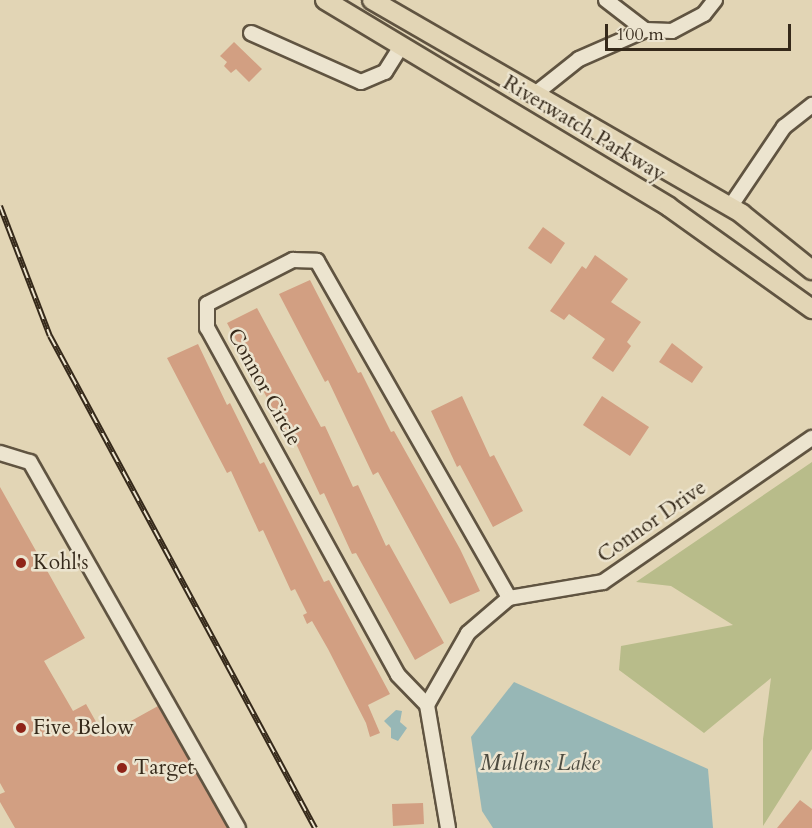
<!DOCTYPE html>
<html>
<head>
<meta charset="utf-8">
<style>
  body { margin:0 }
  #map { position:relative; width:812px; height:828px; overflow:hidden; background:#e2d5b5; font-family:Cardo,serif }
  div>[style] { position:absolute }
  [style*='--x'] { left:calc(var(--x)*1px); top:calc(var(--y)*1px); width:calc(var(--w)*1px); rotate:calc(var(--a)*1deg) }
  .green>* { inset:0; background:#b8bc8a }
  .water>* { inset:0; background:#97b7b6 }
  .building>* { inset:0; background:#d29f82 }
  .roads { filter:drop-shadow(2px 0 #605441) drop-shadow(-2px 0 #605441) drop-shadow(0 2px #605441) drop-shadow(0 -2px #605441) }
  .minor>* { height:14px; margin:-7px; padding:0 7px; transform-origin:7px; border-radius:7px; background:#ece4cf }
  .major>* { height:18px; margin:-9px; padding:0 9px; transform-origin:9px; border-radius:9px; background:#e2d5b5 }
  .rail>* { height:6px; margin-top:-3px; transform-origin:0; background:repeating-linear-gradient(90deg,#ece4cf 0 11px,#35291a 0 22px); box-sizing:border-box; border-block:2px solid #35291a }
  .dots>* { width:16px; height:16px; translate:-50% -50%; box-sizing:border-box; border:3px solid #ece4cf; border-radius:50% }
  span { translate:-50% -50%; white-space:nowrap; text-align:center; line-height:1.15; -webkit-text-stroke:5px #ece4cf; paint-order:stroke }
  .street-label { font-size:21px; color:#35291a }
  .poi-label { font-size:21px; color:#35291a }
  .left { translate:0 -50%; text-align:left }
  .water-label { font-size:22px; color:#4e4c41; font-style:italic }
  .scale { position:absolute; left:605px; top:24px; width:186px; height:27px; box-sizing:border-box; border:3px solid #35291a; border-top:0; padding-left:8px; font-size:18px; line-height:21px; white-space:nowrap; color:#35291a; -webkit-text-stroke:4px #ece4cf; paint-order:stroke }
</style>
</head>
<body>
<div id="map">
  <div class="green">
    <div style="clip-path:polygon(812px 462px,812px 749px,763px 826px,763px 739px,771px 678px,704px 733px,619px 670px,621px 646px,733px 625px,671px 586px,636px 582px)"></div>
  </div>
  <div class="water">
    <div style="clip-path:polygon(514px 682px,708px 769px,713px 828px,493px 828px,482px 811px,471px 737px)"></div>
    <div style="clip-path:polygon(396px 710px,402px 711px,400px 722px,407px 728px,398px 741px,391px 738px,391px 728px,384px 721px)"></div>
  </div>
  <div class="building">
    <div style="clip-path:polygon(234px 42px,262px 69px,249px 82px,236px 69px,231px 73px,224px 66px,227px 62px,220px 56px)"></div>
    <div style="clip-path:polygon(543px 227px,565px 243px,551px 264px,528px 248px)"></div>
    <div style="clip-path:polygon(595px 255px,628px 279px,611px 302px,641px 322px,627px 342px,631px 346px,613px 372px,592px 358px,605px 339px,569px 314px,564px 320px,550px 311px,582px 266px,586px 269px)"></div>
    <div style="clip-path:polygon(310px 280px,358px 373px,361px 372px,391px 432px,394px 431px,460px 549px,480px 591px,450px 604px,378px 472px,373px 475px,328px 380px,325px 382px,279px 294px)"></div>
    <div style="clip-path:polygon(257px 308px,321px 427px,325px 426px,353px 487px,358px 485px,386px 546px,389px 544px,444px 643px,415px 660px,356px 553px,352px 554px,324px 493px,320px 495px,292px 435px,288px 437px,227px 323px)"></div>
    <div style="clip-path:polygon(672px 343px,703px 367px,692px 383px,659px 362px)"></div>
    <div style="clip-path:polygon(198px 344px,227px 405px,230px 403px,260px 464px,264px 462px,324px 582px,329px 580px,390px 694px,368px 705px,380px 733px,370px 737px,366px 723px,328px 649px,312px 621px,307px 624px,303px 615px,307px 613px,295px 589px,291px 591px,263px 530px,259px 532px,231px 471px,227px 473px,167px 358px)"></div>
    <div style="clip-path:polygon(462px 396px,490px 457px,494px 455px,523px 511px,493px 527px,460px 465px,457px 467px,431px 411px)"></div>
    <div style="clip-path:polygon(602px 396px,649px 427px,630px 456px,583px 425px)"></div>
    <div style="clip-path:polygon(0 487px,85px 638px,44px 661px,73px 711px,86px 704px,104px 736px,158px 706px,228px 828px,15px 828px,0 802px,0 794px,5px 792px,0 783px)"></div>
    <div style="clip-path:polygon(800px 800px,812px 809px,812px 828px,777px 828px)"></div>
    <div style="clip-path:polygon(423px 803px,424px 824px,393px 826px,392px 804px)"></div>
  </div>
  <div class="roads">
    <div class="minor">
      <div style="--x:606;--y:0;--w:49;--a:37.6"></div>
      <div style="--x:251;--y:33;--w:120;--a:24"></div>
      <div style="--x:361;--y:82;--w:26;--a:-23"></div>
      <div style="--x:385;--y:72;--w:31;--a:-58"></div>
      <div style="--x:535;--y:94;--w:56;--a:-38.5"></div>
      <div style="--x:579;--y:59;--w:72;--a:-23.7"></div>
      <div style="--x:645;--y:30;--w:27;--a:2"></div>
      <div style="--x:672;--y:31;--w:36;--a:-28"></div>
      <div style="--x:704;--y:14;--w:18;--a:-52"></div>
      <div style="--x:730;--y:207;--w:97;--a:-56"></div>
      <div style="--x:784;--y:127;--w:36;--a:-38"></div>
      <div style="--x:0;--y:453;--w:31;--a:17"></div>
      <div style="--x:30;--y:462;--w:421;--a:60.4"></div>
      <div style="--x:427;--y:705;--w:42;--a:-134"></div>
      <div style="--x:398;--y:675;--w:396;--a:-118.8"></div>
      <div style="--x:207;--y:328;--w:24;--a:-90"></div>
      <div style="--x:207;--y:304;--w:97;--a:-27.1"></div>
      <div style="--x:293;--y:260;--w:24;--a:2"></div>
      <div style="--x:317;--y:261;--w:388;--a:60.3"></div>
      <div style="--x:448;--y:828;--w:125;--a:-99.7"></div>
      <div style="--x:427;--y:705;--w:83;--a:-60.3"></div>
      <div style="--x:468;--y:633;--w:54;--a:-40.5"></div>
      <div style="--x:509;--y:598;--w:95;--a:-9.7"></div>
      <div style="--x:603;--y:582;--w:254;--a:-34.6"></div>
    </div>
    <div class="major">
      <div style="--x:325;--y:0;--w:401;--a:31"></div>
      <div style="--x:669;--y:207;--w:176;--a:35.5"></div>
      <div style="--x:372;--y:0;--w:427;--a:30"></div>
      <div style="--x:742;--y:214;--w:90;--a:38.7"></div>
    </div>
  </div>
  <div class="rail">
    <div style="--x:0;--y:206;--w:139;--a:69"></div>
    <div style="--x:50;--y:336;--w:559;--a:61.69"></div>
  </div>
  <div class="dots">
    <div style="left:21px;top:563px;background:#8f2418"></div>
    <div style="left:21px;top:728px;background:#8f2418"></div>
    <div style="left:122px;top:768px;background:#8f2418"></div>
  </div>
  <div class="street-label">
    <span style="left:584px;top:129px;rotate:31deg">Riverwatch Parkway</span>
    <span style="left:264px;top:387px;rotate:61deg">Connor Circle</span>
    <span style="left:652px;top:522px;rotate:-35deg">Connor Drive</span>
  </div>
  <div class="poi-label">
    <span class="left" style="left:33px;top:563px">Kohl's</span>
    <span class="left" style="left:33px;top:728px">Five Below</span>
    <span class="left" style="left:134px;top:768px">Target</span>
  </div>
  <div class="water-label">
    <span style="left:540px;top:764px">Mullens Lake</span>
  </div>
  <div class="scale">100 m</div>
</div>
</body>
</html>
